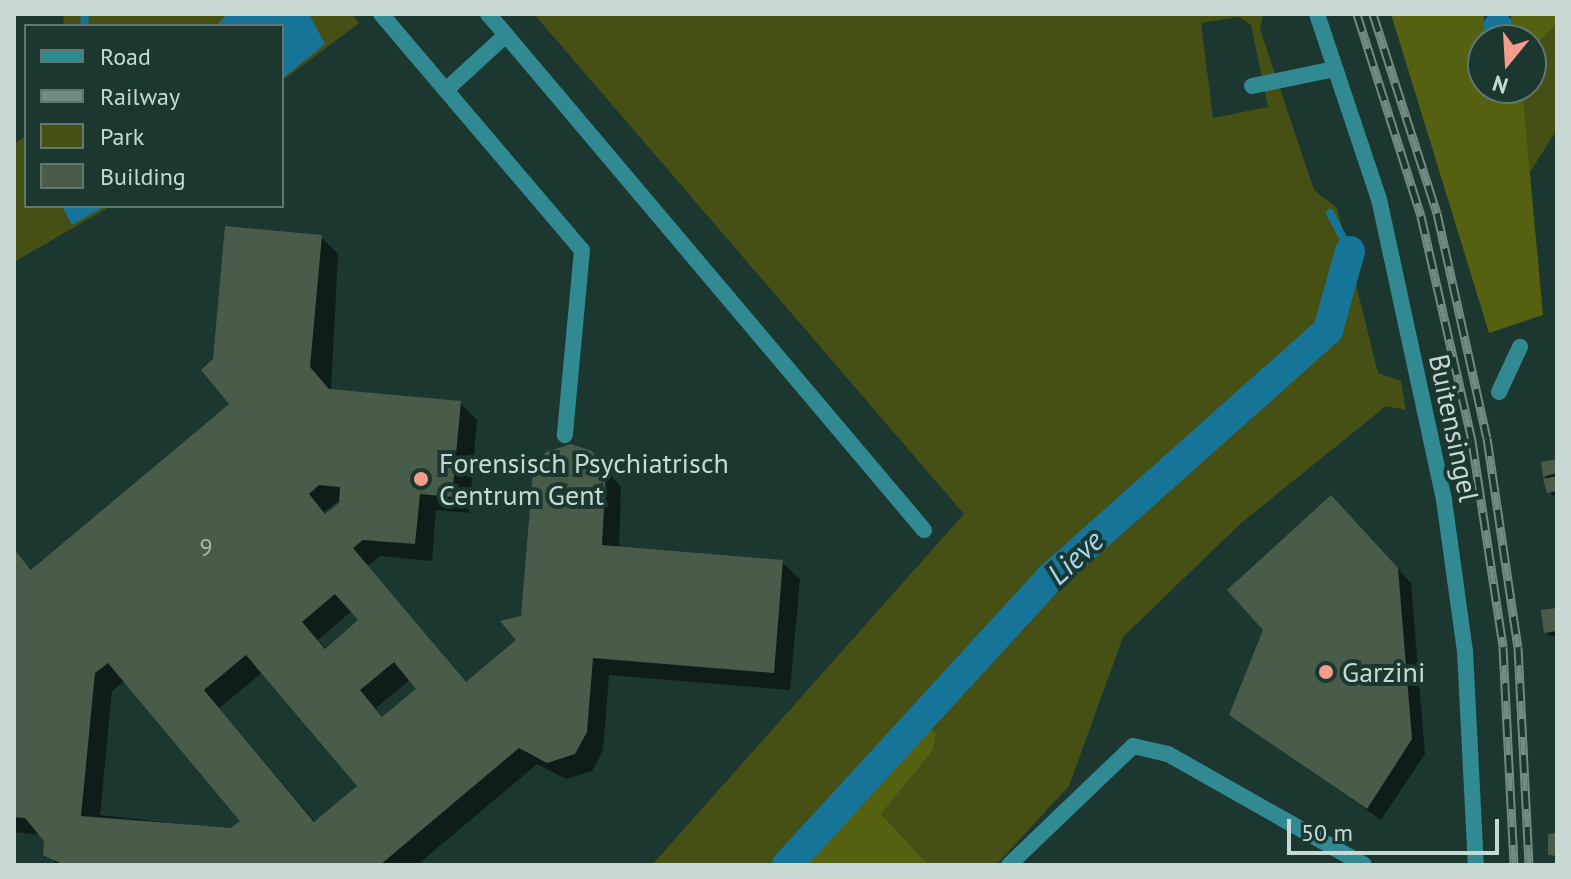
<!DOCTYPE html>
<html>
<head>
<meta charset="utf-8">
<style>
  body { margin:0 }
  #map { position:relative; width:1571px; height:879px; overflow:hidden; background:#1b3730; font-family:"PT Sans",sans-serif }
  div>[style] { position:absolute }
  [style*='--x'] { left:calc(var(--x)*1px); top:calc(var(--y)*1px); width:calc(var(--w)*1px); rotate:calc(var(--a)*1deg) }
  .green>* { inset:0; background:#475014 }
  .forest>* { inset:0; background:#566011 }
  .water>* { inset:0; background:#167499 }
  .round { border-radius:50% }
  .shadow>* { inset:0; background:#0007 }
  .stream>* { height:8px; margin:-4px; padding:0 4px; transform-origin:4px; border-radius:4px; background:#167499 }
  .canal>* { height:30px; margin:-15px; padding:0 15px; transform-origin:15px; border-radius:15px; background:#167499 }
  .building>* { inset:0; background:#495c49 }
  .service>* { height:16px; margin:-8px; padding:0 8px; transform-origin:8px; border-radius:8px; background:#318a91 }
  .minor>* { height:16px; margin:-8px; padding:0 8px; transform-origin:8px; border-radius:8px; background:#318a91 }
  .rail>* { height:9px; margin-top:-4.5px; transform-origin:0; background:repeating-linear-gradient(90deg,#1b3730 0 18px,#738983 0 36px); box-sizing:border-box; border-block:2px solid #738983 }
  .dots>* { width:22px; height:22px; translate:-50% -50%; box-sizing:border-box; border:4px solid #1b3730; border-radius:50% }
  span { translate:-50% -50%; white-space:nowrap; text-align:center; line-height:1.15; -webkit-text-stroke:8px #1b3730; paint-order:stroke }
  .number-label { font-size:24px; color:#a8bab0 }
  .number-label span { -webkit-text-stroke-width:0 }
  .street-label { font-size:28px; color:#c8d9d3 }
  .poi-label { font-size:28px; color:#c8d9d3 }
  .left { translate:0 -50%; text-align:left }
  .water-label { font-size:30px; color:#a6d6f0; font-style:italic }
  .frame { position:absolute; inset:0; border:16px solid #c8d9d3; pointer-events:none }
  .legend { position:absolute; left:24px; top:24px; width:260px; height:184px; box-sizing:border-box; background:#1b3730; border:2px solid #607871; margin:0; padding:10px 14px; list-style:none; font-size:24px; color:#c8d9d3 }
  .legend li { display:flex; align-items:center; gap:16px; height:40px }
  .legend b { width:40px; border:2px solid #607871 }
  .north { position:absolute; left:1467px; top:24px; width:80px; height:80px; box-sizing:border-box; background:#1b3730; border:2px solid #607871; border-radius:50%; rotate:198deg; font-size:22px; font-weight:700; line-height:32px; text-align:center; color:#c8d9d3 }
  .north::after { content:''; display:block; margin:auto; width:28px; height:36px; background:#f49d8c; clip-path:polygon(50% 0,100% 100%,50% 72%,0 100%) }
  .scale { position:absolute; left:1287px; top:819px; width:212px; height:36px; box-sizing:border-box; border:4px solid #c8d9d3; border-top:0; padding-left:10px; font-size:24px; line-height:28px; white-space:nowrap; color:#c8d9d3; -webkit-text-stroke:6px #1b3730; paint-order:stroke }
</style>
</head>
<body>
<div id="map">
  <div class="green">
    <div style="clip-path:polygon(64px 14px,352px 14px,359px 23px,282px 81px,282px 26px,63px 26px)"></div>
    <div style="clip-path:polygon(evenodd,534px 14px,1263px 14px,1260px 29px,1314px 190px,1337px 208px,1378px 373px,1401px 381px,1406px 410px,1386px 406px,1240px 524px,1123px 637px,1069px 786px,996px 865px,929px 865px,881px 814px,908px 780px,917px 721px,787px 865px,652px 865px,964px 514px,534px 14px,1239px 17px,1251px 25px,1268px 107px,1213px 118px,1201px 23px,1239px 17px)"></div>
    <div style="clip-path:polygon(1557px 24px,1557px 130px,1530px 172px,1520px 96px,1531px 88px,1531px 49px)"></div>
    <div style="clip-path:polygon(26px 136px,26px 206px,111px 206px,14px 262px,14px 144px)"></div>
  </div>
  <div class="forest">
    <div style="clip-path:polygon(1391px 14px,1484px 14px,1483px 88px,1522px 88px,1543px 315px,1489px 333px)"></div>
    <div style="clip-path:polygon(1511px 14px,1557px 14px,1557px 24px,1531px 49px,1531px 40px,1512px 40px)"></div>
    <div style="clip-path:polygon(917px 721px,936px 734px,932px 751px,881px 814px,929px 865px,787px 865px)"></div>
  </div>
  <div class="water">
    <div class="round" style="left:1483px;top:12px;width:30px;height:30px"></div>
    <div style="clip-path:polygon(228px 14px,309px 14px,325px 44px,282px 79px,282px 26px,215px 26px)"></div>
    <div style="clip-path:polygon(62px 206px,105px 206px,72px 225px)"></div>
  </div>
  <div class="shadow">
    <div style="clip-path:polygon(evenodd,321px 237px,338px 254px,331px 391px,460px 403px,477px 420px,469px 513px,436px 510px,432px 561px,380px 556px,368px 566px,467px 684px,518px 641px,591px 453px,621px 487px,619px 549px,782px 562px,800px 579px,790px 690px,609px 675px,603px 750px,592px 771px,566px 779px,537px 764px,417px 865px,56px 865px,41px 835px,14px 832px,14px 550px,33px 571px,232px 404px,321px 237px,337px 502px,342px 503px,327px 515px,324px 512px,337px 502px,321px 237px,353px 610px,361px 621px,327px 650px,318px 640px,353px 610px,321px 237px,263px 672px,360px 787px,316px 823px,219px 708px,263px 672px,321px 237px,411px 679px,419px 689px,384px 719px,376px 708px,411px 679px,321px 237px,125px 680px,243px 821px,232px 830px,100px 815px,112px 691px,125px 680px)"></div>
    <div style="clip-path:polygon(1557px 461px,1557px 495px,1552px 496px,1545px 476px)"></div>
    <div style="clip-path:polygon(1345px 511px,1411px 583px,1425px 754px,1381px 820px,1231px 714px)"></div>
    <div style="clip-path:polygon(1557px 608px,1557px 636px,1550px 636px,1546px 632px)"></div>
  </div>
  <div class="stream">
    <div style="--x:84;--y:26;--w:12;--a:-85"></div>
    <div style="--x:1330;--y:213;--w:43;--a:62.2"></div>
  </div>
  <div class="canal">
    <div style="--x:787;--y:865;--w:389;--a:-47.5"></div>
    <div style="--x:1050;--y:578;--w:373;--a:-41.7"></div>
    <div style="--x:1328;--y:330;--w:82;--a:-74.4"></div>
  </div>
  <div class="building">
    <div style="clip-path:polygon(evenodd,225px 226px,322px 235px,310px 367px,329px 389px,461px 401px,452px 497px,420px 494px,415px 544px,363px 540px,353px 548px,466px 682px,516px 640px,500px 621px,521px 616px,533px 472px,546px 452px,571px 444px,592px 451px,606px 471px,602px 545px,783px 560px,774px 673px,593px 658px,587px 732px,575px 754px,547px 763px,519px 748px,380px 865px,64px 865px,43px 855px,44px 841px,25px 818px,14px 817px,14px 549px,31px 570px,229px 404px,201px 370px,213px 359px,225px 226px,319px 485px,340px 487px,339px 503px,325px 514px,309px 494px,319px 485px,225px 226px,335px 594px,358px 620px,325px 649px,302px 622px,335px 594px,225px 226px,246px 655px,357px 786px,314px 822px,204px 690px,246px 655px,225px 226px,394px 662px,416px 689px,382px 717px,360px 690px,394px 662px,225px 226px,108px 663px,240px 821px,231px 828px,81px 816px,95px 673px,108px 663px)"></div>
    <div style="clip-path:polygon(1557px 459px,1557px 473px,1543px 477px,1541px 462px)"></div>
    <div style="clip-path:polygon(1557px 476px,1557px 491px,1547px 493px,1543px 479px)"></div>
    <div style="clip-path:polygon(1331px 495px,1398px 568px,1412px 739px,1367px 809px,1229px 715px,1263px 630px,1227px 590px)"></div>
    <div style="clip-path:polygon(1557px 608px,1557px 631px,1544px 633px,1541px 610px)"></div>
    <div style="clip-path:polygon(1557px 833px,1557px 856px,1548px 855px,1548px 834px)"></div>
  </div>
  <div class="service">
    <div style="--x:381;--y:14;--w:310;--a:49.6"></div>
    <div style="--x:582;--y:250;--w:186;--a:95.3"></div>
    <div style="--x:488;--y:14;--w:28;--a:49"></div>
    <div style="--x:1252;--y:86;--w:85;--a:-11.6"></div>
    <div style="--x:447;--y:89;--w:80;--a:-42.5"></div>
    <div style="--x:506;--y:35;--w:648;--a:49.82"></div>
    <div style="--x:1499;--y:392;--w:50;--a:-65"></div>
  </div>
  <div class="minor">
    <div style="--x:1317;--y:14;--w:195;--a:71.5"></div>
    <div style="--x:1379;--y:199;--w:308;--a:77.8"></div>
    <div style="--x:1444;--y:500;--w:152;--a:82.1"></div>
    <div style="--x:1465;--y:651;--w:214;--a:87.1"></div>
    <div style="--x:1009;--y:865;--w:172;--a:-43.8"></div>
    <div style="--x:1133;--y:746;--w:36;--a:13"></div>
    <div style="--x:1168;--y:754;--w:225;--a:29.5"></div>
  </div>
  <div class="rail">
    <div style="--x:1357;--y:14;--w:212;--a:72.4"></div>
    <div style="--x:1421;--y:216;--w:231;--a:77.2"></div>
    <div style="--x:1472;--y:441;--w:208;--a:81.4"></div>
    <div style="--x:1503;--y:647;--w:218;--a:87.1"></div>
    <div style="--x:1373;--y:14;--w:209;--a:72.2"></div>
    <div style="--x:1437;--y:213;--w:230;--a:77.5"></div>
    <div style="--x:1487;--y:438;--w:211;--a:81.6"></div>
    <div style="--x:1518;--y:647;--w:218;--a:87.1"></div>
  </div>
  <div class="dots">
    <div style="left:421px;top:479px;background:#f49d8c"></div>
    <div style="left:1326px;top:672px;background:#f49d8c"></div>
  </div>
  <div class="number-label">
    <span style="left:206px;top:547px">9</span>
  </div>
  <div class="street-label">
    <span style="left:1454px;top:428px;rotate:78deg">Buitensingel</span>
  </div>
  <div class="poi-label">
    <span class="left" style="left:439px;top:479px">Forensisch Psychiatrisch<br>Centrum Gent</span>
    <span class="left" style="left:1342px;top:672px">Garzini</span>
  </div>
  <div class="water-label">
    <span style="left:1075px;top:557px;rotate:-43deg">Lieve</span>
  </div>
  <div class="frame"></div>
  <ul class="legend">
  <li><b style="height:10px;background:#318a91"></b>Road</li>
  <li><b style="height:10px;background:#738983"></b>Railway</li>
  <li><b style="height:22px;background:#475014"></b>Park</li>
  <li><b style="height:22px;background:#495c49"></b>Building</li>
  </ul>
  <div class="north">N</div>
  <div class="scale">50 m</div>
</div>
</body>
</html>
